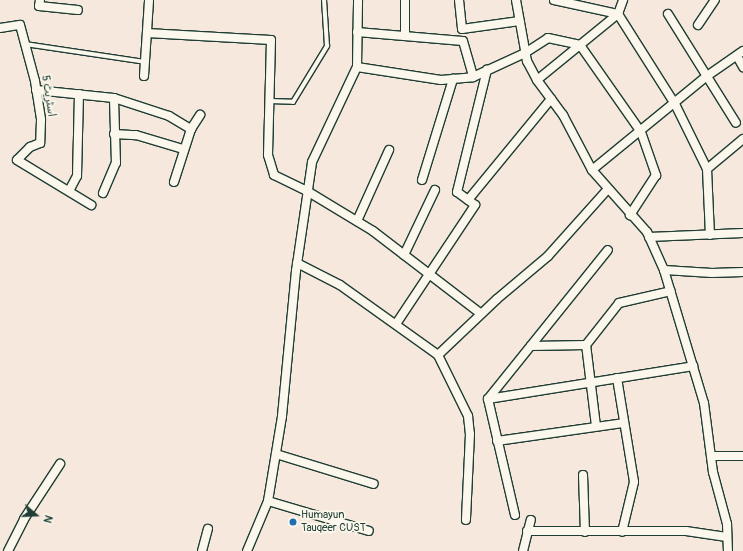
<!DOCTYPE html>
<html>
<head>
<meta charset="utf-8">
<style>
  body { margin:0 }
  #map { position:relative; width:743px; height:551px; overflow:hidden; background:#f6e8dc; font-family:Pangolin,"Playpen Sans Arabic",sans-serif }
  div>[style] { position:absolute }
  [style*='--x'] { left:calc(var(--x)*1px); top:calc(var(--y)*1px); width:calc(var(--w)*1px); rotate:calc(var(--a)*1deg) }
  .roads { filter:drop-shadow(1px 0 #1f3d34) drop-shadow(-1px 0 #1f3d34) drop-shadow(0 1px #1f3d34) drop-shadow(0 -1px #1f3d34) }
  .service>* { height:4px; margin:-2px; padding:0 2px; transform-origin:2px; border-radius:2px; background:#fbf7ec }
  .minor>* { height:8px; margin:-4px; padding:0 4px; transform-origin:4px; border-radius:4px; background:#fbf7ec }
  .dots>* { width:11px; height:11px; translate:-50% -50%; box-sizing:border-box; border:2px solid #fbf7ec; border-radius:50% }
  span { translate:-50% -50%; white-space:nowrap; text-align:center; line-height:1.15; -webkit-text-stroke:3.5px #fbf7ec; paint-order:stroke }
  .street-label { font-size:11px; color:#1f3d34 }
  .poi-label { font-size:11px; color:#1f3d34 }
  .left { translate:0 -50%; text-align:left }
  .north { position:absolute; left:16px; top:495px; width:40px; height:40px; -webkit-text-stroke:3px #fbf7ec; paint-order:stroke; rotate:109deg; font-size:11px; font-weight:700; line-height:16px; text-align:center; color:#1f3d34 }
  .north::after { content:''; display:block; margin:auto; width:14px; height:18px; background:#1f3d34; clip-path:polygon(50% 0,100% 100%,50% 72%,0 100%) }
</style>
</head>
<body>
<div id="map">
  <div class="roads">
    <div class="service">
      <div style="--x:25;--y:44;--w:121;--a:8.5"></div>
      <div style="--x:269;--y:101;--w:24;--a:2"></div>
      <div style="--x:293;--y:102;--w:66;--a:-58.7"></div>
      <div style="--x:327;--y:46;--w:46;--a:-93.7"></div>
    </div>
    <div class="minor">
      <div style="--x:40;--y:0;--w:6;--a:99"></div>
      <div style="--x:39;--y:6;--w:39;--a:6"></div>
      <div style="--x:459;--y:0;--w:29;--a:84"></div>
      <div style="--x:462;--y:29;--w:58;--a:-8"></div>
      <div style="--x:516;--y:0;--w:62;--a:79.8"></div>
      <div style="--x:527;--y:61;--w:21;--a:62"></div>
      <div style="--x:537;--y:80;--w:44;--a:53.4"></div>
      <div style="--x:563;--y:115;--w:62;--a:62.2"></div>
      <div style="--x:592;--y:170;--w:83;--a:48.4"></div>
      <div style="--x:647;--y:232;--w:42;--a:65.9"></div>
      <div style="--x:664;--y:270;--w:139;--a:73.3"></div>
      <div style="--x:704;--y:403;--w:70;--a:82.6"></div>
      <div style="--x:713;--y:472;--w:54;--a:74.9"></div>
      <div style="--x:727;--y:524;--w:27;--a:88"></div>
      <div style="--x:554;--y:0;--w:66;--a:12.3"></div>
      <div style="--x:618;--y:14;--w:107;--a:57.7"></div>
      <div style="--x:675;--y:104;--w:72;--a:63.8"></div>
      <div style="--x:707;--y:169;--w:66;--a:87.4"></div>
      <div style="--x:668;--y:14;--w:128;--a:58"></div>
      <div style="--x:698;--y:25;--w:30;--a:-56"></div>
      <div style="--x:0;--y:28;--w:20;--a:-9"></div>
      <div style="--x:20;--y:25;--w:58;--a:75"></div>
      <div style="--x:35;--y:81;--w:39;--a:81"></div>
      <div style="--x:41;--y:120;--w:23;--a:92"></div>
      <div style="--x:40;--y:143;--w:11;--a:158"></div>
      <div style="--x:30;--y:147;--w:18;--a:135"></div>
      <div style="--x:17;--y:160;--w:87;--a:31.3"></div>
      <div style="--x:357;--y:32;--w:106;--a:4.9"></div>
      <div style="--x:463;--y:41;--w:37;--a:74"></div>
      <div style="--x:147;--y:33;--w:124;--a:3.2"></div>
      <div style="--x:271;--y:40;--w:115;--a:91.5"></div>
      <div style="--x:268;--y:155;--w:21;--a:73"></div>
      <div style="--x:274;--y:175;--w:37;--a:26"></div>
      <div style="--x:307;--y:191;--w:77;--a:31.2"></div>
      <div style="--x:373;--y:231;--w:136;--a:37.5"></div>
      <div style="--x:405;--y:36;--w:36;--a:-90"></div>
      <div style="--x:737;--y:56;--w:13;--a:61"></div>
      <div style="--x:357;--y:67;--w:85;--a:8.8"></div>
      <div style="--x:441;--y:80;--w:32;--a:-5"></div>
      <div style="--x:473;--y:77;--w:57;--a:-24.8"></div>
      <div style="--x:525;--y:53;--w:27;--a:-33"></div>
      <div style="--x:548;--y:38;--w:33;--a:12"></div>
      <div style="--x:580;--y:45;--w:106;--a:55"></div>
      <div style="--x:641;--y:132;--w:46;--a:70.8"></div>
      <div style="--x:656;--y:175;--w:48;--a:123"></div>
      <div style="--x:144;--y:76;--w:76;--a:-86.2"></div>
      <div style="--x:537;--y:80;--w:104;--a:-39.2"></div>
      <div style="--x:618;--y:14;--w:15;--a:-70"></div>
      <div style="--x:36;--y:90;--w:78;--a:5.9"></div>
      <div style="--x:114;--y:98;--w:58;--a:18.1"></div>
      <div style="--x:169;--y:116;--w:26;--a:31"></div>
      <div style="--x:114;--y:134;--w:22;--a:3"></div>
      <div style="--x:136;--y:135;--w:49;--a:16.6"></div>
      <div style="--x:707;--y:169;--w:47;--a:-39.8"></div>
      <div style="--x:592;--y:170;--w:149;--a:-39.3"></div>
      <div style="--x:707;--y:76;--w:44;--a:-34.8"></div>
      <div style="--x:422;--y:180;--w:106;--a:-72.9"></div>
      <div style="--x:174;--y:182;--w:56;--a:-72.2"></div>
      <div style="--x:191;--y:129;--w:17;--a:-57"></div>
      <div style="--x:69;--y:191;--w:17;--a:-62"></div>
      <div style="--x:77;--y:176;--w:82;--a:-88.6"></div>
      <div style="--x:103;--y:193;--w:33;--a:-67"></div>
      <div style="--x:116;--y:163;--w:65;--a:-91.8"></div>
      <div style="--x:468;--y:200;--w:131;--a:-50.6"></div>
      <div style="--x:357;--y:221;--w:78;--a:-65.7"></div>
      <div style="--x:649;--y:237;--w:94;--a:-2.4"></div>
      <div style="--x:404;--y:255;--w:72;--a:-64.5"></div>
      <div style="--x:297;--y:263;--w:48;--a:27.1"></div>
      <div style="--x:340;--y:285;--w:120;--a:35.5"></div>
      <div style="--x:438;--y:355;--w:68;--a:63.8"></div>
      <div style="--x:468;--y:416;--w:18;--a:84"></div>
      <div style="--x:470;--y:434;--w:86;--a:92.7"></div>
      <div style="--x:664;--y:270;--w:48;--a:3.6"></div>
      <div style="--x:712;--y:273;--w:31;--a:-2"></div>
      <div style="--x:396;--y:324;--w:143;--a:-56.4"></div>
      <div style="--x:475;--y:205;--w:22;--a:-144"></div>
      <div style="--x:457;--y:192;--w:126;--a:-76.2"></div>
      <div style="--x:531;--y:346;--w:55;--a:-1"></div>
      <div style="--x:438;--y:355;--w:81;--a:-43.5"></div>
      <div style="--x:497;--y:299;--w:67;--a:-40.1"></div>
      <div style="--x:548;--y:256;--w:89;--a:-48.2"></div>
      <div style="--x:617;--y:378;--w:105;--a:80.7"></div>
      <div style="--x:634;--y:482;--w:51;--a:103.5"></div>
      <div style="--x:488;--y:399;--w:208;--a:-9.1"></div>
      <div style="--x:488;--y:399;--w:191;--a:-51.2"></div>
      <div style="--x:488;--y:399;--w:119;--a:76.9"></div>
      <div style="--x:596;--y:426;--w:82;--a:-97"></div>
      <div style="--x:586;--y:345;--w:53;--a:-51.8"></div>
      <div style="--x:619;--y:303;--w:53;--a:-13"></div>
      <div style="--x:497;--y:441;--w:127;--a:-8.1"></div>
      <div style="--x:276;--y:454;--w:102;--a:17"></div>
      <div style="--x:711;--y:456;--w:32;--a:0"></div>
      <div style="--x:583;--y:475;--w:57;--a:88"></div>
      <div style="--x:268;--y:501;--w:105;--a:16.5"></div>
      <div style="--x:527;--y:531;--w:159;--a:0"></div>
      <div style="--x:686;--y:531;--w:41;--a:8.3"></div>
      <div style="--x:8;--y:551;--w:36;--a:-63"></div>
      <div style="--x:24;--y:519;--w:66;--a:-56.8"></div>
      <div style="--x:202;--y:551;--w:23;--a:-75"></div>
      <div style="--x:247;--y:551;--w:54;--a:-67.2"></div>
      <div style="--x:268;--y:501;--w:86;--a:-80.6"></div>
      <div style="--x:282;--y:416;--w:146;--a:-84.5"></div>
      <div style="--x:296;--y:271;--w:110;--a:-81.6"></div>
      <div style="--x:312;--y:162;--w:105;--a:-64.7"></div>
      <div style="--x:357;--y:67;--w:67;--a:-89.1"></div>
      <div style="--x:523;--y:551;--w:32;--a:-76"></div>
    </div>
  </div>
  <div class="dots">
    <div style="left:293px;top:522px;background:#1f6fb2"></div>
  </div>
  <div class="street-label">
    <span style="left:48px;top:96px;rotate:81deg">اسٹریٹ 5</span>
  </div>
  <div class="poi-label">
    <span class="left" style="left:301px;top:522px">Humayun<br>Tauqeer CUST</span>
  </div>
  <div class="north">N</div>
</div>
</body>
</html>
